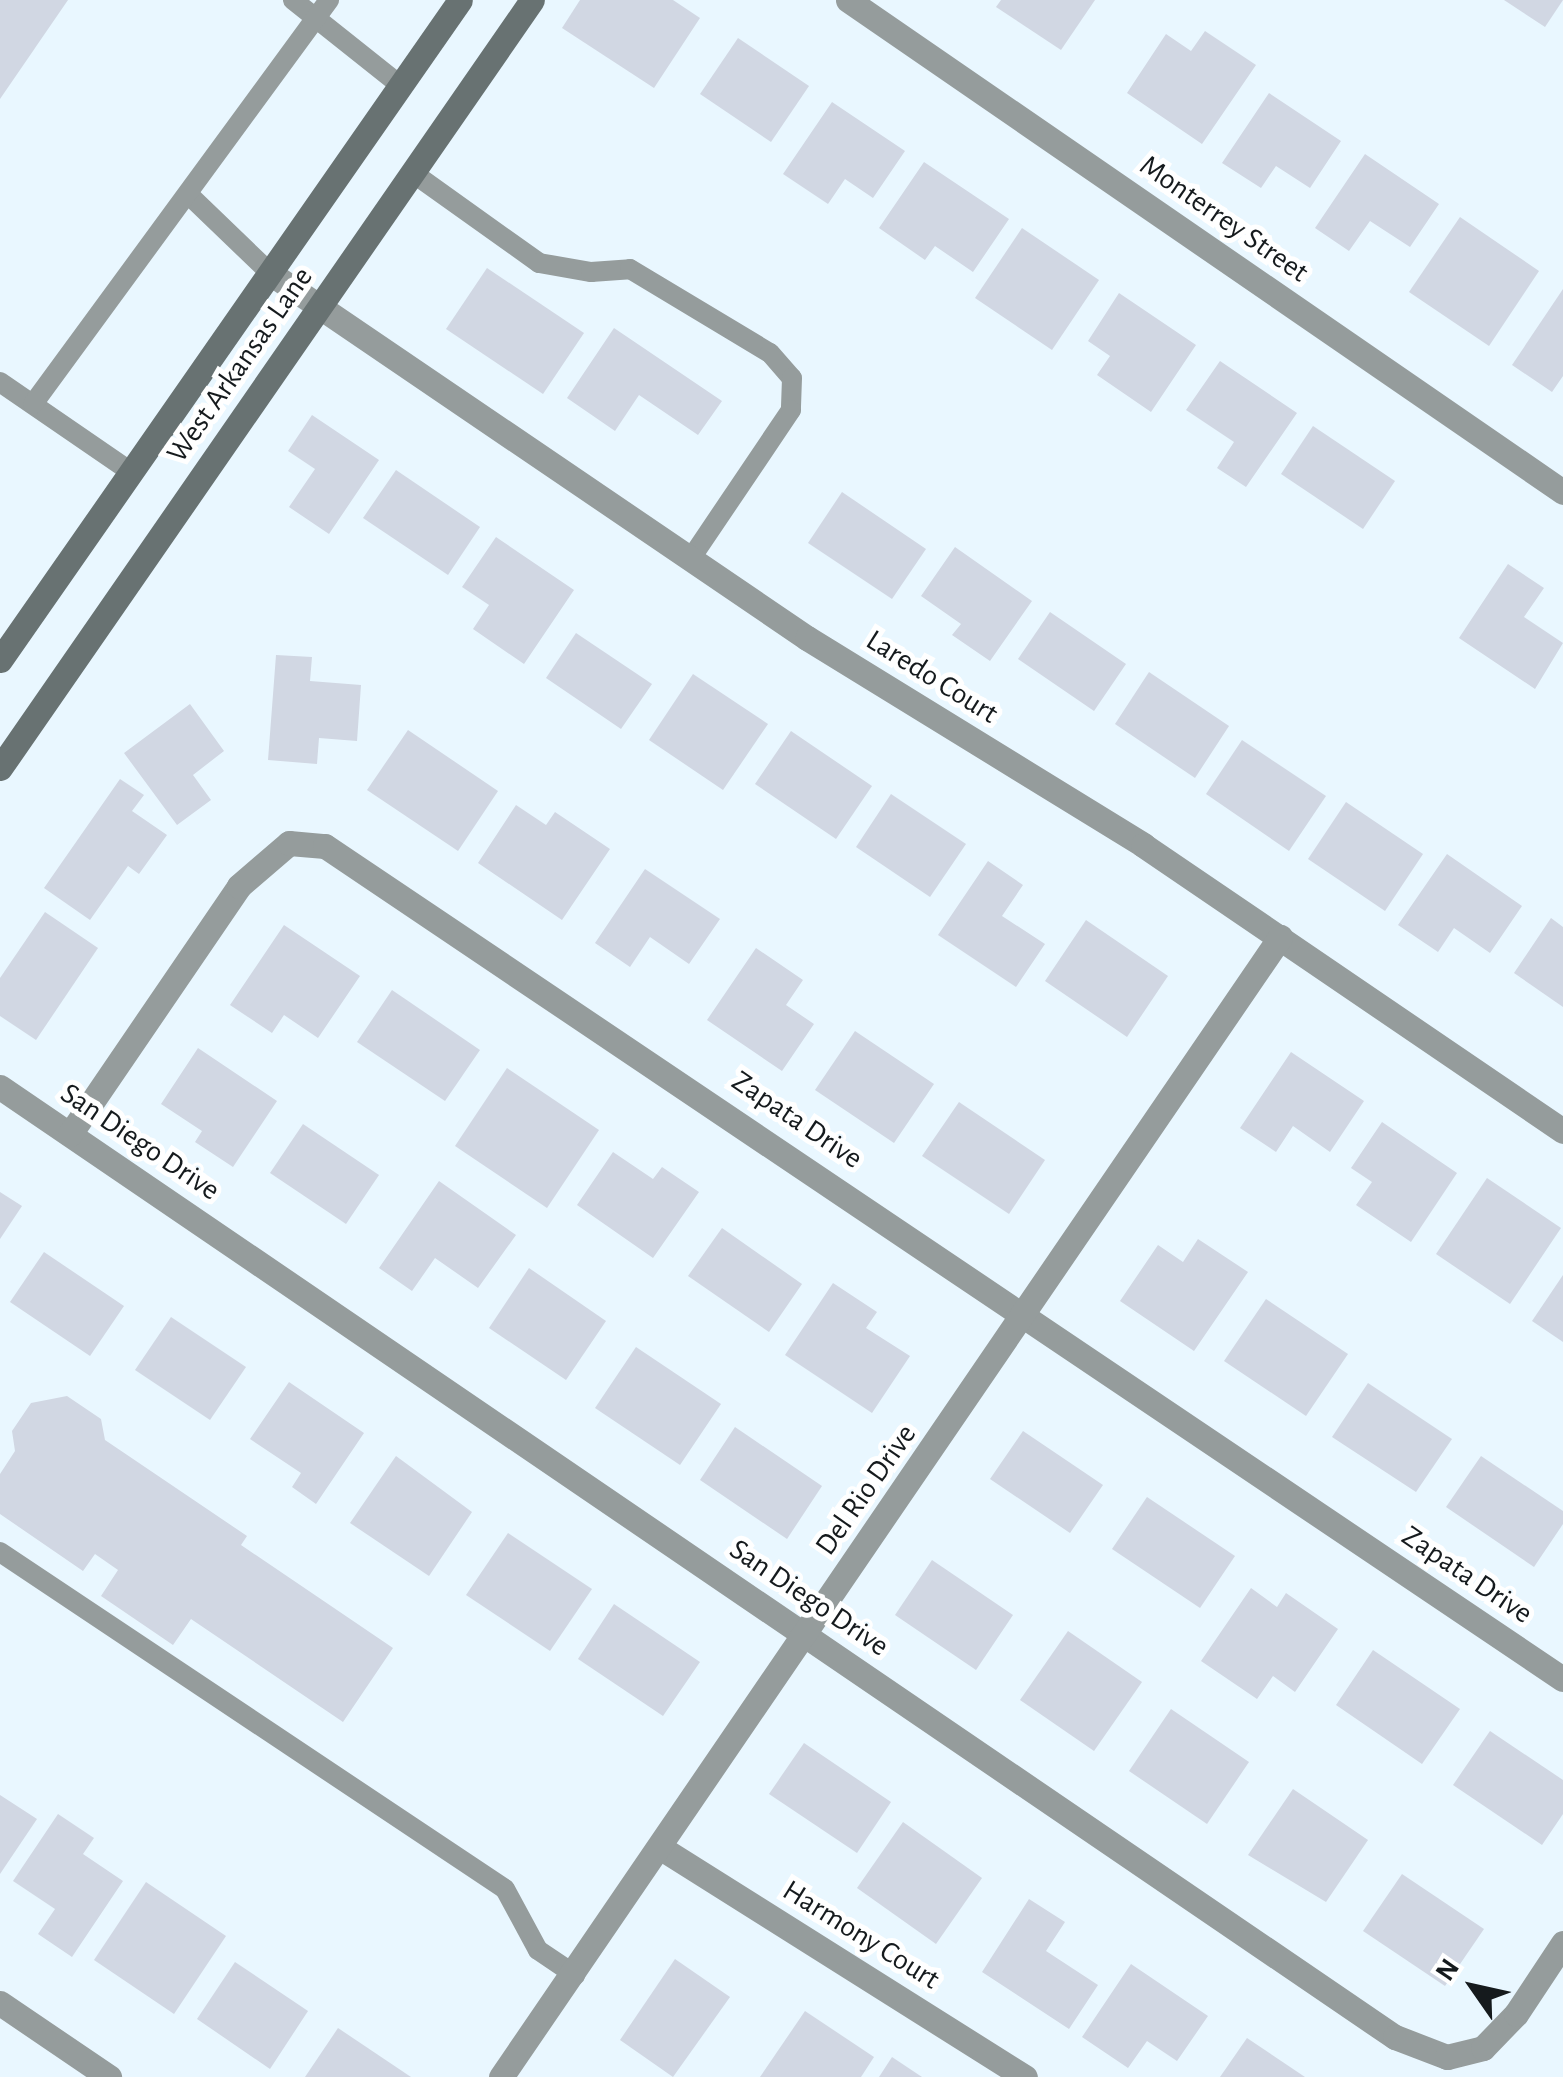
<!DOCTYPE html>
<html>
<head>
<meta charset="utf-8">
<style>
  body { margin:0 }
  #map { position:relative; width:1563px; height:2077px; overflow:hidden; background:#e9f7ff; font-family:"Alegreya Sans",sans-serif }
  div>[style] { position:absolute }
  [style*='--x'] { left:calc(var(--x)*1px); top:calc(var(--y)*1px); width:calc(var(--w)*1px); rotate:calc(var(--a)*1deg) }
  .building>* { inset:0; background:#d1d7e3 }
  .service>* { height:20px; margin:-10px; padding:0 10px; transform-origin:10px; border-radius:10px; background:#959c9c }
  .minor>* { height:25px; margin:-12.5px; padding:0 12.5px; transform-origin:12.5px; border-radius:12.5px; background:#959c9c }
  .secondary>* { height:25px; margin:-12.5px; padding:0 12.5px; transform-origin:12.5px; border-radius:12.5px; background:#687272 }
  span { translate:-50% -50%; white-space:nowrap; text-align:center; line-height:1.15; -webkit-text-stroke:10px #fff; paint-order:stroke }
  .street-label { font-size:30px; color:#151a1d }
  .north { position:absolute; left:1423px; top:1937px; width:100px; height:100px; -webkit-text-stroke:8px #fff; paint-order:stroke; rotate:304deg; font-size:28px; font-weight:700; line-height:40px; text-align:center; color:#151a1d }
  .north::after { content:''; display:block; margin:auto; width:35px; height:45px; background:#151a1d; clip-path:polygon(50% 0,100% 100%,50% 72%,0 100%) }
</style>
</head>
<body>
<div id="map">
  <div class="building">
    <div style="clip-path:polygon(0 0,68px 0,0 99px)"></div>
    <div style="clip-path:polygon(580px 0,673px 0,700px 18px,654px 88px,562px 28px)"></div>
    <div style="clip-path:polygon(1001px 0,1095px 0,1061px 50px,996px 7px)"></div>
    <div style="clip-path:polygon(1504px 0,1563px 0,1545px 27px)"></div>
    <div style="clip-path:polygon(1205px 31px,1256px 65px,1202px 144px,1127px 93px,1166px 34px,1191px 51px)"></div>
    <div style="clip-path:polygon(738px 38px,809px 86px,771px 142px,700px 94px)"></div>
    <div style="clip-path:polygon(1269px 93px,1341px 141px,1310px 188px,1276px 166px,1261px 188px,1222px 163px)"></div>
    <div style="clip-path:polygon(832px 102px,905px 151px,873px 198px,845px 179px,828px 204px,783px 174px)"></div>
    <div style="clip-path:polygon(1365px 154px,1439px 204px,1410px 247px,1370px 221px,1349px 251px,1315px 228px)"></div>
    <div style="clip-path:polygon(924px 162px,1009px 219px,973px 272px,935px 246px,925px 260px,879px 228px)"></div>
    <div style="clip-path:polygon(1460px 217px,1539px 271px,1489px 346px,1409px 292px)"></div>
    <div style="clip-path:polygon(1022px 228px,1099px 280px,1052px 350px,975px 298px)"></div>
    <div style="clip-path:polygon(487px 268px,584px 333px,543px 394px,446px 329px)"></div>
    <div style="clip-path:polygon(1563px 289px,1563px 376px,1552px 392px,1512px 365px)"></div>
    <div style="clip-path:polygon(1119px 293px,1196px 345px,1151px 412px,1097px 375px,1110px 356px,1088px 341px)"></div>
    <div style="clip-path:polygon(614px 328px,722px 401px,698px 435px,639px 395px,615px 431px,567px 398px)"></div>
    <div style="clip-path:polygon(1220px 361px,1297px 413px,1246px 487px,1217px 468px,1234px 442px,1186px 410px)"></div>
    <div style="clip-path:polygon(312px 415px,379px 460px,329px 534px,289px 507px,315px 469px,288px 451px)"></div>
    <div style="clip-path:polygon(1313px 426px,1395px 481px,1363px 529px,1281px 474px)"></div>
    <div style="clip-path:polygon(396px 470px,480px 527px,448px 575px,363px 518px)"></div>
    <div style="clip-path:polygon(842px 492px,926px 549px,892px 599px,808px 543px)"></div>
    <div style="clip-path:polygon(496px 537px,574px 590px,524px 664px,473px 629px,489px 605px,462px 587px)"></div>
    <div style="clip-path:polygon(955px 547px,1032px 601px,990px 661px,952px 635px,961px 624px,921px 596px)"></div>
    <div style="clip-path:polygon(1508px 564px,1544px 588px,1524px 617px,1563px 643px,1535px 689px,1459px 638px)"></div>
    <div style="clip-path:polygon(1050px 612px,1126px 664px,1094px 711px,1018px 659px)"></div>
    <div style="clip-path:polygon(576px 633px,652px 684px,621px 729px,546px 678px)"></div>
    <div style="clip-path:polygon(276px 655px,312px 657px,310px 681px,361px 685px,357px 741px,319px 738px,317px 764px,268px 760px)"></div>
    <div style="clip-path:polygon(1149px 672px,1229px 726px,1195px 778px,1115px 724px)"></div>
    <div style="clip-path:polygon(693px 674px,768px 724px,723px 790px,649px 740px)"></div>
    <div style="clip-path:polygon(190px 704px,224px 751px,193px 775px,211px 800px,177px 825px,124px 753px)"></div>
    <div style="clip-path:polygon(408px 730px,498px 791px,458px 851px,367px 790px)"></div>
    <div style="clip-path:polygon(791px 731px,872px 786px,836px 839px,755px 784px)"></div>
    <div style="clip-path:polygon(1242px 740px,1326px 796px,1289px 851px,1206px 794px)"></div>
    <div style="clip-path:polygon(120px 779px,144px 795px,132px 811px,167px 835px,139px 874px,128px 866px,90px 920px,44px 888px)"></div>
    <div style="clip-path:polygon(891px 794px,966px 844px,930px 897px,856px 847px)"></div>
    <div style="clip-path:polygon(1346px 802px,1423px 854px,1385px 911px,1308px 859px)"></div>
    <div style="clip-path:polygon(516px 805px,546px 825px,555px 812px,610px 849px,562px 920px,478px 863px)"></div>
    <div style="clip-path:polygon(1447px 854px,1522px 906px,1490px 953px,1454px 928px,1438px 952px,1398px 925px)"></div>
    <div style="clip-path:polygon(988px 861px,1023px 885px,1002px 916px,1045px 944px,1016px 987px,938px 935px)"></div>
    <div style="clip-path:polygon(645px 869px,720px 919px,689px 964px,650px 937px,630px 967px,595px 943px)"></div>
    <div style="clip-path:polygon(45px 912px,98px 948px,36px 1040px,0 1016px,0 978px)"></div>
    <div style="clip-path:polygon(1551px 918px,1563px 927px,1563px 1007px,1514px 973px)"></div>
    <div style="clip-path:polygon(1086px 920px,1168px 976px,1127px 1037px,1045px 981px)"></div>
    <div style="clip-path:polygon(284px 925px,360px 976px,318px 1038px,284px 1015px,272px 1033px,230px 1005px)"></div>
    <div style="clip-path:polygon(756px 948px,803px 980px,786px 1005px,814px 1024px,782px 1071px,707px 1020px)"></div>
    <div style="clip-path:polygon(392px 990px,480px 1050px,445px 1101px,357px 1042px)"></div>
    <div style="clip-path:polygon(855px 1031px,934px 1084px,894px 1143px,815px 1090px)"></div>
    <div style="clip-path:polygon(198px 1048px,277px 1101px,233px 1167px,195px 1142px,202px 1131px,161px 1104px)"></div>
    <div style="clip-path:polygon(1291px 1052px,1364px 1101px,1330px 1152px,1293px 1126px,1276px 1152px,1240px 1128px)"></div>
    <div style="clip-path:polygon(507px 1068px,599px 1130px,547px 1208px,455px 1146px)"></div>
    <div style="clip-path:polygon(959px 1102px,1045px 1160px,1009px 1214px,922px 1156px)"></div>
    <div style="clip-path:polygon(1382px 1122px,1457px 1173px,1411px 1242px,1356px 1205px,1372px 1182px,1351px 1168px)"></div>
    <div style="clip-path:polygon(303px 1124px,379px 1175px,346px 1224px,270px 1173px)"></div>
    <div style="clip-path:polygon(613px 1152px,653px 1179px,662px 1167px,699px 1192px,653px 1258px,577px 1205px)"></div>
    <div style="clip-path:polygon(1487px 1178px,1561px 1228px,1510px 1304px,1436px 1254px)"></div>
    <div style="clip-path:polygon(439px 1181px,516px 1235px,478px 1288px,435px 1258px,412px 1291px,379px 1268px)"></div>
    <div style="clip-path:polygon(0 1192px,22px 1206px,0 1239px)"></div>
    <div style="clip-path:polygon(722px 1228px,802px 1284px,769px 1332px,688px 1276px)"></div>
    <div style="clip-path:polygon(1198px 1239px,1248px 1272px,1194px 1351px,1120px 1301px,1158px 1245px,1183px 1262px)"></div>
    <div style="clip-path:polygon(44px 1252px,124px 1306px,90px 1356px,10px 1302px)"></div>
    <div style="clip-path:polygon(529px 1268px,606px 1321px,566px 1380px,489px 1328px)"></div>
    <div style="clip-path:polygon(1563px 1275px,1563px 1342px,1532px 1321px)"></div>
    <div style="clip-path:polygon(833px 1283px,877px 1312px,866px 1328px,910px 1356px,872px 1413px,785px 1355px)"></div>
    <div style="clip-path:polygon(1266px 1299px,1348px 1354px,1306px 1416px,1224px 1361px)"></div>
    <div style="clip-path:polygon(171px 1317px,246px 1367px,210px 1420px,135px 1370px)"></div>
    <div style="clip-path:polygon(636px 1347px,721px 1404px,680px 1465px,595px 1408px)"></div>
    <div style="clip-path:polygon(289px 1382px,364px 1433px,316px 1504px,292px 1487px,301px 1473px,250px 1439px)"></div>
    <div style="clip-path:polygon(1368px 1383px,1452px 1439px,1416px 1492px,1332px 1437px)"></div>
    <div style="clip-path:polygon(67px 1396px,101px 1419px,105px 1440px,247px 1536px,241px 1545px,393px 1648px,343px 1722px,191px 1619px,173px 1645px,101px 1596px,118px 1570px,95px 1554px,83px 1571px,0 1514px,0 1474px,15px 1451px,12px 1431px,31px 1403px)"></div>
    <div style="clip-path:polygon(735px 1427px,822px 1486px,787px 1539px,700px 1480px)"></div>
    <div style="clip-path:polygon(1023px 1431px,1103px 1485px,1070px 1533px,990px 1479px)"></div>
    <div style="clip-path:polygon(396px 1456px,472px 1512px,429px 1576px,350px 1523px)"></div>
    <div style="clip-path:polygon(1481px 1456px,1563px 1511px,1563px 1524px,1534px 1567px,1446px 1507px)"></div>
    <div style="clip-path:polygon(1147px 1497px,1235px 1556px,1200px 1608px,1112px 1549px)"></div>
    <div style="clip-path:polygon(508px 1533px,592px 1589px,550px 1651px,466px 1595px)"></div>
    <div style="clip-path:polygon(932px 1560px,1013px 1615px,976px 1670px,895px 1615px)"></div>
    <div style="clip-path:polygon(1251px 1588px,1277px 1607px,1286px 1593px,1338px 1629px,1295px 1692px,1273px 1676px,1257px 1699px,1201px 1661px)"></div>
    <div style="clip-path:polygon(614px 1604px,700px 1662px,663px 1716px,578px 1659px)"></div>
    <div style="clip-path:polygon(1068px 1631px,1142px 1682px,1094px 1751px,1020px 1700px)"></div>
    <div style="clip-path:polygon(1373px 1650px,1460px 1709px,1422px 1764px,1336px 1705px)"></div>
    <div style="clip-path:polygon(1171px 1709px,1249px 1762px,1207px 1824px,1129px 1771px)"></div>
    <div style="clip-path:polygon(1490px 1731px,1563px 1780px,1563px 1814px,1542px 1845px,1453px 1785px)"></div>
    <div style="clip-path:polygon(804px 1743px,891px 1802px,857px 1853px,769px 1794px)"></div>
    <div style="clip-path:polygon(1293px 1789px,1368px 1840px,1326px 1902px,1248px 1855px)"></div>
    <div style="clip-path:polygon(0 1795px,37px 1819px,0 1874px)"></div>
    <div style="clip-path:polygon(58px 1814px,94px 1838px,83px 1854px,123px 1881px,72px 1957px,38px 1934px,55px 1909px,13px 1881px)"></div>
    <div style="clip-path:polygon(903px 1822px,982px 1878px,936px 1944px,857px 1888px)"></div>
    <div style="clip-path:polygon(1402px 1874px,1484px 1929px,1445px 1986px,1363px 1931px)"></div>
    <div style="clip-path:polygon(146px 1882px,226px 1936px,174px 2014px,94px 1960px)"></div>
    <div style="clip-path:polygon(1029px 1899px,1065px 1922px,1046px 1951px,1098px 1985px,1069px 2029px,982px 1972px)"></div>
    <div style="clip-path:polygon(675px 1959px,730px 1997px,673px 2077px,620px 2040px)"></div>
    <div style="clip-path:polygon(235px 1962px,308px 2011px,270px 2069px,197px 2019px)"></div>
    <div style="clip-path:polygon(1131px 1964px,1208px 2016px,1177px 2061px,1147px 2041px,1128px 2068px,1082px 2037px)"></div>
    <div style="clip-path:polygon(805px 2011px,874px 2057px,861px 2077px,760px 2077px)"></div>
    <div style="clip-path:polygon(338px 2028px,411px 2077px,305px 2077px)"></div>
    <div style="clip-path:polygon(1247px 2038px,1305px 2077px,1220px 2077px)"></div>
    <div style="clip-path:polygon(892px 2057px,922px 2077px,879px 2077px)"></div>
  </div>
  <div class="service">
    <div style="--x:293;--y:0;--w:137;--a:38.5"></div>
    <div style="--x:413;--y:173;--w:155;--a:35.5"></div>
    <div style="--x:539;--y:263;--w:53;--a:9.8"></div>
    <div style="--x:591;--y:272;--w:39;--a:-4"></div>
    <div style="--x:630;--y:269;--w:163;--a:31"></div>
    <div style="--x:770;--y:353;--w:33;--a:49"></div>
    <div style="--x:792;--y:378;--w:32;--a:92"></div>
    <div style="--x:791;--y:410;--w:177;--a:124"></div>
    <div style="--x:188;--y:194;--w:114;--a:43.9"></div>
    <div style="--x:0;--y:382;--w:159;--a:34.5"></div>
    <div style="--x:33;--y:404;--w:501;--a:-53.77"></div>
    <div style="--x:0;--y:1552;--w:607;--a:33.72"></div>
    <div style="--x:505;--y:1889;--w:69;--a:61.6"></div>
    <div style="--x:538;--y:1950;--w:45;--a:34"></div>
  </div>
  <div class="minor">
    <div style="--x:848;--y:0;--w:868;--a:34.53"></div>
    <div style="--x:270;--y:273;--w:649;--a:34.2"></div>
    <div style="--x:807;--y:638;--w:395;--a:31.6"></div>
    <div style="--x:1143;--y:845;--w:508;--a:34.25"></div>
    <div style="--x:0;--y:1087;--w:1688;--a:34.26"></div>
    <div style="--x:1395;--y:2037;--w:56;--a:21"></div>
    <div style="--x:1447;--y:2057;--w:37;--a:-14"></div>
    <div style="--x:1483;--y:2048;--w:47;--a:-45.9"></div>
    <div style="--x:1516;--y:2014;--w:85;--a:-56.5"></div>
    <div style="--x:70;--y:1134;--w:300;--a:-55.7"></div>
    <div style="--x:239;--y:886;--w:66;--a:-40.7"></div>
    <div style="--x:289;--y:843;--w:36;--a:5"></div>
    <div style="--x:325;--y:846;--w:1492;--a:33.94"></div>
    <div style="--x:661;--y:1848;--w:430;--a:32.2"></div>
    <div style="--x:0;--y:2003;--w:132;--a:34.2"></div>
    <div style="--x:501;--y:2077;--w:1381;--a:-55.65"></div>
  </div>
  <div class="secondary">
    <div style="--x:0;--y:660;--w:804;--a:-55.12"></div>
    <div style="--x:0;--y:768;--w:934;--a:-55.29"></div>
  </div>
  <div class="street-label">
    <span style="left:1224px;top:219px;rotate:35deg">Monterrey Street</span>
    <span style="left:240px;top:365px;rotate:-55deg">West Arkansas Lane</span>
    <span style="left:932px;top:677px;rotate:32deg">Laredo Court</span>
    <span style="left:797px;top:1120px;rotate:34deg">Zapata Drive</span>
    <span style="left:140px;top:1142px;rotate:34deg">San Diego Drive</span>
    <span style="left:866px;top:1490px;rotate:-55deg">Del Rio Drive</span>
    <span style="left:1467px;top:1575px;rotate:34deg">Zapata Drive</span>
    <span style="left:809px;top:1598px;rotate:34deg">San Diego Drive</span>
    <span style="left:861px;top:1935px;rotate:32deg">Harmony Court</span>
  </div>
  <div class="north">N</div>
</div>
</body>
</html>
